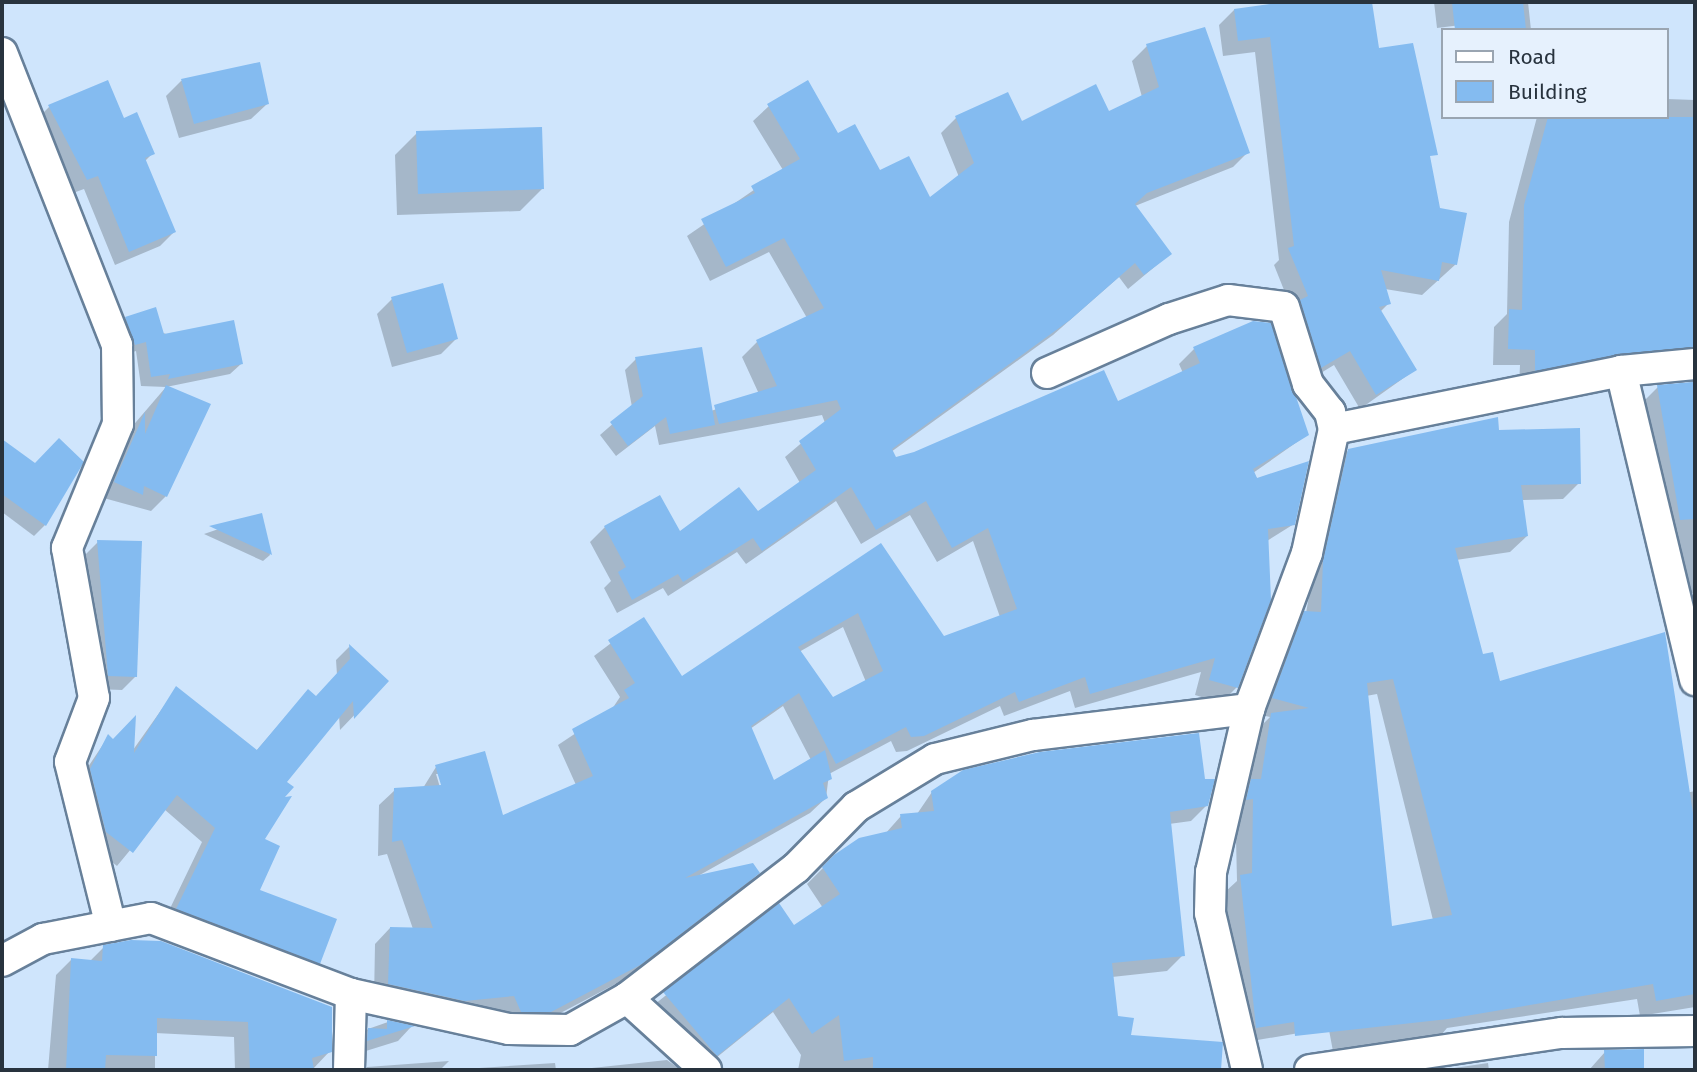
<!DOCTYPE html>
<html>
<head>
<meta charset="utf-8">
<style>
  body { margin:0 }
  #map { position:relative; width:1697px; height:1072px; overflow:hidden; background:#cfe5fc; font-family:"Fira Sans",sans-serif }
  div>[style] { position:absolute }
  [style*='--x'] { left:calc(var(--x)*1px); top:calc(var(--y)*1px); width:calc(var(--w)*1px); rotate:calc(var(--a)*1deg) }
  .shadow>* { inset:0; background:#0003 }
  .building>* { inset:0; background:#84bbf0 }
  .roads { filter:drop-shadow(2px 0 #67809a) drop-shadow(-2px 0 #67809a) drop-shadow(0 2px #67809a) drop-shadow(0 -2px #67809a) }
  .street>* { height:30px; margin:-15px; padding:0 15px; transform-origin:15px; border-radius:15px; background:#fff }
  span { translate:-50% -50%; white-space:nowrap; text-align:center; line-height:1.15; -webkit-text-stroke:5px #e6f1fd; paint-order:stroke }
  .frame { position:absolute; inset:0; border:4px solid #28333e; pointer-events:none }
  .legend { position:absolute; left:1441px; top:28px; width:228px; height:91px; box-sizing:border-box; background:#e6f1fd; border:2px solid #9aa5b1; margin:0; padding:9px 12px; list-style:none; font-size:21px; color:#28333e }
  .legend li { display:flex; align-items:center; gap:14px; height:35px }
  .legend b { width:35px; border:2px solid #9aa5b1 }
</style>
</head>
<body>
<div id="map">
  <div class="shadow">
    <div style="clip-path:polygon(1288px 2px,1370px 2px,1380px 65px,1414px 58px,1438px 210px,1456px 264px,1422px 295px,1385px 289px,1389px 303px,1380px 312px,1415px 370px,1360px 409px,1334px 365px,1306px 382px,1292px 310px,1274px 265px,1279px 260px,1255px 52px,1223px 56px,1219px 25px,1234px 10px)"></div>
    <div style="clip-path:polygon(1434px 2px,1528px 2px,1531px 30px,1478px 30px,1477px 23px,1437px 28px)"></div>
    <div style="clip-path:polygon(evenodd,1147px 46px,1248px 152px,1233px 167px,1135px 206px,1170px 254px,1128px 289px,1119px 277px,1053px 335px,891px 452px,896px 459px,1117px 403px,1183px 373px,1179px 364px,1194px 349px,1307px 435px,1253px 473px,1294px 524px,1267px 541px,1237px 687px,1221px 703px,1195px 695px,1201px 672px,1075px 708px,1070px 691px,1004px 716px,1000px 706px,907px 751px,896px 752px,891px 741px,829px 774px,826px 798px,810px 813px,698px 876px,758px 873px,743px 888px,625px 979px,534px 1027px,506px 1026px,499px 1011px,449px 1016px,374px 999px,375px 944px,390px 928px,413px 929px,387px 854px,378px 856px,379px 805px,395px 790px,423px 788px,436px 767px,502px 817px,576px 785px,558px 745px,612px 709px,620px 697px,594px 656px,643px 619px,682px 678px,881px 546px,943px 638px,1000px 617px,973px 541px,937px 562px,910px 515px,861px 544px,836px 501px,746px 564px,737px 552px,668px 596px,663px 588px,617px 613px,604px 588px,611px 581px,590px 542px,605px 527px,680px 534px,757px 514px,800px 483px,785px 457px,825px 423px,822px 415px,659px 445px,655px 426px,616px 456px,600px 435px,632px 407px,625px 370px,636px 359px,711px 411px,759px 394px,742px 357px,757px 342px,807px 318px,769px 252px,710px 281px,687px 236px,783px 170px,753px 121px,769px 106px,838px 136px,880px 173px,930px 200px,959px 177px,941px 133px,956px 118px,1021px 123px,1108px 113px,1142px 97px,1132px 61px,1147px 46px,843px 627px,866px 682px,832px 700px,799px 652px,843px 627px,1147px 46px,783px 706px,811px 760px,773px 783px,750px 729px,783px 706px,1147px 46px,436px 774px,440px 774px,445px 793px,442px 794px,436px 774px)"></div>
    <div style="clip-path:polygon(259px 64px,267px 104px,251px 119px,179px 138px,166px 96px,181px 81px)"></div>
    <div style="clip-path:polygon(1667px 99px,1695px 100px,1695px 593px,1682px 594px,1677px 529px,1664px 531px,1642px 403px,1658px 387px,1692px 382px,1694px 371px,1519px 386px,1520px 365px,1493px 365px,1494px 327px,1507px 314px,1509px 222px,1537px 117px,1667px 117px)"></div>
    <div style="clip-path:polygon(49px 107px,123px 120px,153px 153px,144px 162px,174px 232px,160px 246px,115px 265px,84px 189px,73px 193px,35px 121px)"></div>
    <div style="clip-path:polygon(417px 133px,542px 189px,520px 211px,397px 215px,395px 155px)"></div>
    <div style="clip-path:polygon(392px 299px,456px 339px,441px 354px,392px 367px,377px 314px)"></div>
    <div style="clip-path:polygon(126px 318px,241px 364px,230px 374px,166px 387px,166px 496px,151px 511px,100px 497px,130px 429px,166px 387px,141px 386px,136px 351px,124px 355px,115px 329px)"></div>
    <div style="clip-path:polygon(evenodd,1498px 432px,1579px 483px,1563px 499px,1521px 500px,1527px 536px,1510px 552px,1456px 560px,1482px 656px,1499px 683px,1686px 793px,1695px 791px,1695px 1007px,1640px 1016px,1637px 999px,1447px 1028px,1431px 1047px,1335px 1062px,1320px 982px,1299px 1033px,1240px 1043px,1225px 892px,1237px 881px,1235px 797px,1247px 785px,1256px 731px,1270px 717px,1257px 714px,1289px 629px,1306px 613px,1332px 467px,1348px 451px,1498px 432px,1377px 694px,1433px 920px,1391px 928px,1366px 696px,1377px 694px)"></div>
    <div style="clip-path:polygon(2px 441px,35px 465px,45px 525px,34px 536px,2px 512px)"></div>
    <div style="clip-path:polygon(260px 515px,270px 555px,263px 561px,204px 534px)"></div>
    <div style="clip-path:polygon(98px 542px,136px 676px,122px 690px,95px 689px,85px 555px)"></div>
    <div style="clip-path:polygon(349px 647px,387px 681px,340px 730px,339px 716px,285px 783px,262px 840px,258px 891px,319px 963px,305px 977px,163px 923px,202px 842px,164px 809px,117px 866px,92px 846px,76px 785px,108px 737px,133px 750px,176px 689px,256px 751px,308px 691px,316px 698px,337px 675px,336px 660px)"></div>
    <div style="clip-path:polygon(932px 792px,1207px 805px,1191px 821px,1169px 824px,1183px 955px,1167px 971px,1112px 977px,1116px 1017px,1129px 1036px,1221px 1044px,1219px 1070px,798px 1070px,801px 1055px,773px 1012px,701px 1070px,645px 1012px,779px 905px,793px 927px,823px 908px,807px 884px,835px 856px,885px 834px,901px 816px,917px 814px)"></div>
    <div style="clip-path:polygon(104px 947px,330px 1051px,312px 1070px,235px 1070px,234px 1037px,155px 1033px,155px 1070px,48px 1070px,56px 975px,71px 960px,90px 961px)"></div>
    <div style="clip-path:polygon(388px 1022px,411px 1027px,398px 1041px,353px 1055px,353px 1045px,368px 1029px)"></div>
    <div style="clip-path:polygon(1605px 1052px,1643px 1069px,1695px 1070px,1589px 1070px)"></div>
    <div style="clip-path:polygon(667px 1060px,681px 1070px,573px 1070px)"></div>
    <div style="clip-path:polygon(449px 1061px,440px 1070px,364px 1070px,367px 1067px)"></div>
    <div style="clip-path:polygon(555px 1063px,556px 1070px,477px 1070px,479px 1068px)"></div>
    <div style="clip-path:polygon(1488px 1063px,1489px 1070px,1441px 1070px)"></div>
  </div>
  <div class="building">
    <div style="clip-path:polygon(1285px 2px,1372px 2px,1379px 48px,1413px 43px,1438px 155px,1430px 156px,1440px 208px,1467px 213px,1457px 265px,1442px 262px,1439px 281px,1381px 270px,1391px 304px,1379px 307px,1417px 370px,1376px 395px,1350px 351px,1321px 368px,1300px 300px,1308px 296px,1288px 248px,1294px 246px,1270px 37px,1238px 41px,1234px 9px)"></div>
    <div style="clip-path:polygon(1452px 2px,1523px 2px,1526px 30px,1455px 30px)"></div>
    <div style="clip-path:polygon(evenodd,1205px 27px,1250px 153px,1147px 193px,1135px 204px,1172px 254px,1144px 275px,1135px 263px,1070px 320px,892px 449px,896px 457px,914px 452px,1104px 370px,1118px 401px,1200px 363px,1193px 347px,1253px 321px,1271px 323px,1309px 435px,1253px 469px,1257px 478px,1309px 461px,1295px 525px,1268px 529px,1271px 600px,1238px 688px,1209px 680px,1215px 658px,1090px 694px,1085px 677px,1019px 702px,1015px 692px,924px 736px,911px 737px,906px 727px,836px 764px,799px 693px,751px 726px,774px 780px,825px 750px,832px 779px,823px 783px,828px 798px,685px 878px,753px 863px,760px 873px,642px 964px,551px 1012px,521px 1012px,514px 996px,465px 1001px,388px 984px,390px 927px,433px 928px,402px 840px,392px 842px,394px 788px,441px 785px,435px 765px,485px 751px,503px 815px,593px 776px,572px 729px,629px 698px,624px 690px,635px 683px,608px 640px,644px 617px,682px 676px,881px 543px,944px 636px,1017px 609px,988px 528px,952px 548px,926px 501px,876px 530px,851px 487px,762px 551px,753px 538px,683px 582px,678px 574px,632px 600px,618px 572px,626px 567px,604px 526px,660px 495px,680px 531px,739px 487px,758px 511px,816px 470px,799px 441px,841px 409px,837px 400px,719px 424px,714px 405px,777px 386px,756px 340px,824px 308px,784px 238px,726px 267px,701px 219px,755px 193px,751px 186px,800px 159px,767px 104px,808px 80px,838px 133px,855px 124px,880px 170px,909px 156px,930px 197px,974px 163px,955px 116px,1008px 92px,1022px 121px,1096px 84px,1109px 111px,1159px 87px,1146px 44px,1205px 27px,858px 613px,883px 671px,833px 697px,798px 647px,858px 613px)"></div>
    <div style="clip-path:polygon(260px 62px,269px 104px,194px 124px,181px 79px)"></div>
    <div style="clip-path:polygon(108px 80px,124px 118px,137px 112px,155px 154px,145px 158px,176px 232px,129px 252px,98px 176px,87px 180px,48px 105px)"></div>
    <div style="clip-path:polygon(1548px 117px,1695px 117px,1694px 347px,1535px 371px,1535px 350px,1508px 349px,1509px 309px,1522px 310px,1524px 205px)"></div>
    <div style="clip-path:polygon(542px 127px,544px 189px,418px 194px,416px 131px)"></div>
    <div style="clip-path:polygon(443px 283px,458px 339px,407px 353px,391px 297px)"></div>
    <div style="clip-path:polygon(156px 307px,164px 334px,234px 320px,243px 364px,168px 379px,170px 374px,151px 377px,146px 342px,135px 345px,125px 317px)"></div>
    <div style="clip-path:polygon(702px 347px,715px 425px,670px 434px,666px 417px,628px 446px,610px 422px,643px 396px,635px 357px)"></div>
    <div style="clip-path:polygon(1694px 382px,1695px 519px,1680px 520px,1657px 385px)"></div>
    <div style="clip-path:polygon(166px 385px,211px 404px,167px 497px,144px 486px,143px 495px,114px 482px,145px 412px,145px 434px)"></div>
    <div style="clip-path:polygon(evenodd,1498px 417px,1499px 430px,1580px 428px,1581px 484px,1521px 485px,1528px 536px,1455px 548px,1483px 654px,1493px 652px,1500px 681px,1665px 632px,1695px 826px,1695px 994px,1656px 1001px,1653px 984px,1448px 1019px,1295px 1036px,1294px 1022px,1256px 1028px,1240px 875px,1252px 873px,1253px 799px,1246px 800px,1251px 779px,1261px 779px,1271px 713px,1309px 708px,1272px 698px,1304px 611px,1321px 612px,1323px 561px,1348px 449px,1498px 417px,1393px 679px,1452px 915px,1392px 926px,1367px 683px,1393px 679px)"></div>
    <div style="clip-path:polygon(59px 438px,84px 462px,46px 526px,2px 494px,2px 439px,35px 463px)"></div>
    <div style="clip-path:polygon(262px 513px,272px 555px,209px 526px)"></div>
    <div style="clip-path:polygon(97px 540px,142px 541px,137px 677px,108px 676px)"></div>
    <div style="clip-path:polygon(349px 644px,389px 681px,354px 719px,353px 701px,287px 782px,294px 787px,285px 797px,292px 796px,265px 839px,280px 846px,260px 890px,337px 919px,320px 964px,176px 909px,215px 828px,177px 795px,133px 853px,106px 832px,90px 769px,108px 734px,113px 739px,136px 715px,134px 753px,176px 686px,257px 750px,308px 689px,316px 696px,350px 659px)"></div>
    <div style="clip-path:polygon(1199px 733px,1205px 779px,1215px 779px,1208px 806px,1170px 812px,1185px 956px,1112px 963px,1118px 1016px,1134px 1018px,1131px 1035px,1223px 1042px,1221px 1070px,873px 1070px,873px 1057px,844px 1061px,839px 1015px,812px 1034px,789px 998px,717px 1056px,663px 992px,779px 903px,794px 925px,840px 894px,822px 867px,834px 855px,859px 838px,902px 828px,900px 814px,934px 811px,931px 791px,963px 770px,1040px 752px)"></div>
    <div style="clip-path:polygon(131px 940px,161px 941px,332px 1007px,332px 1052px,312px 1058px,314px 1070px,250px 1070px,248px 1022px,157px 1018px,157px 1056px,106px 1055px,105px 1070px,66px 1070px,71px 958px,102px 961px,103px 945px)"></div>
    <div style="clip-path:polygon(387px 1020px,415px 1026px,367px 1041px,368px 1028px,387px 1029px)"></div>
    <div style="clip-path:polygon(1644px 1049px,1644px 1070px,1605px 1070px,1604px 1050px)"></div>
  </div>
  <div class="roads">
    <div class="street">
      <div style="--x:2;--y:53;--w:314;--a:68.5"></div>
      <div style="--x:117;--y:345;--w:79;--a:89.3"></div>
      <div style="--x:118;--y:424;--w:134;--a:112.4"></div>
      <div style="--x:67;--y:548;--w:152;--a:79.8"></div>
      <div style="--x:94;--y:698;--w:68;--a:110.6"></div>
      <div style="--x:70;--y:762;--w:169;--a:76"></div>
      <div style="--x:1621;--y:371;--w:318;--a:76.5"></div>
      <div style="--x:1047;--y:373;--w:133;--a:-23.9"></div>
      <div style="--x:1169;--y:319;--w:62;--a:-17.9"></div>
      <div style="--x:1228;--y:300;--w:56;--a:7.1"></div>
      <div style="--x:1284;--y:307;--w:81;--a:72.7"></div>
      <div style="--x:1308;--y:384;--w:36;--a:52"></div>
      <div style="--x:1330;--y:412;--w:17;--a:77"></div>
      <div style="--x:1334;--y:429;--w:127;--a:102.3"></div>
      <div style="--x:1307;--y:553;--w:166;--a:110.4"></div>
      <div style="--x:1249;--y:709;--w:167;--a:103.1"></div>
      <div style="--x:1211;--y:872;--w:41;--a:91.4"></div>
      <div style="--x:1210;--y:913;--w:161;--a:76.7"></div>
      <div style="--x:1334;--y:429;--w:293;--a:-11.4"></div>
      <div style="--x:1621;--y:371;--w:74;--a:-5.4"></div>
      <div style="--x:2;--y:961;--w:47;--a:-28.2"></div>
      <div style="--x:43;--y:939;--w:110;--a:-11"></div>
      <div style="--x:151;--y:918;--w:214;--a:20.8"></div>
      <div style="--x:351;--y:994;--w:162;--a:12.5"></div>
      <div style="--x:509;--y:1029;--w:61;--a:0.9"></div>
      <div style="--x:570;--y:1030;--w:65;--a:-29.3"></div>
      <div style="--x:627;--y:998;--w:213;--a:-37.6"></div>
      <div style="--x:796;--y:868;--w:86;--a:-45.5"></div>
      <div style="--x:856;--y:807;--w:92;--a:-31.3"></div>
      <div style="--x:935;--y:759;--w:101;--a:-13.8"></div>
      <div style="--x:1033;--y:735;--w:218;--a:-6.9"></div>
      <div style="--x:627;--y:998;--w:107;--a:42.3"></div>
      <div style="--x:349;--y:1070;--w:76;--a:-88.5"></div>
      <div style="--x:1310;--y:1070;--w:255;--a:-8.4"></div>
      <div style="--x:1562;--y:1033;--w:133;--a:-0.9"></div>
    </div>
  </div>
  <div class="frame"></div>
  <ul class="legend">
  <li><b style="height:9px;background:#fff"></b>Road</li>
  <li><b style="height:19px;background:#84bbf0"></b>Building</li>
  </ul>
</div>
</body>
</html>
